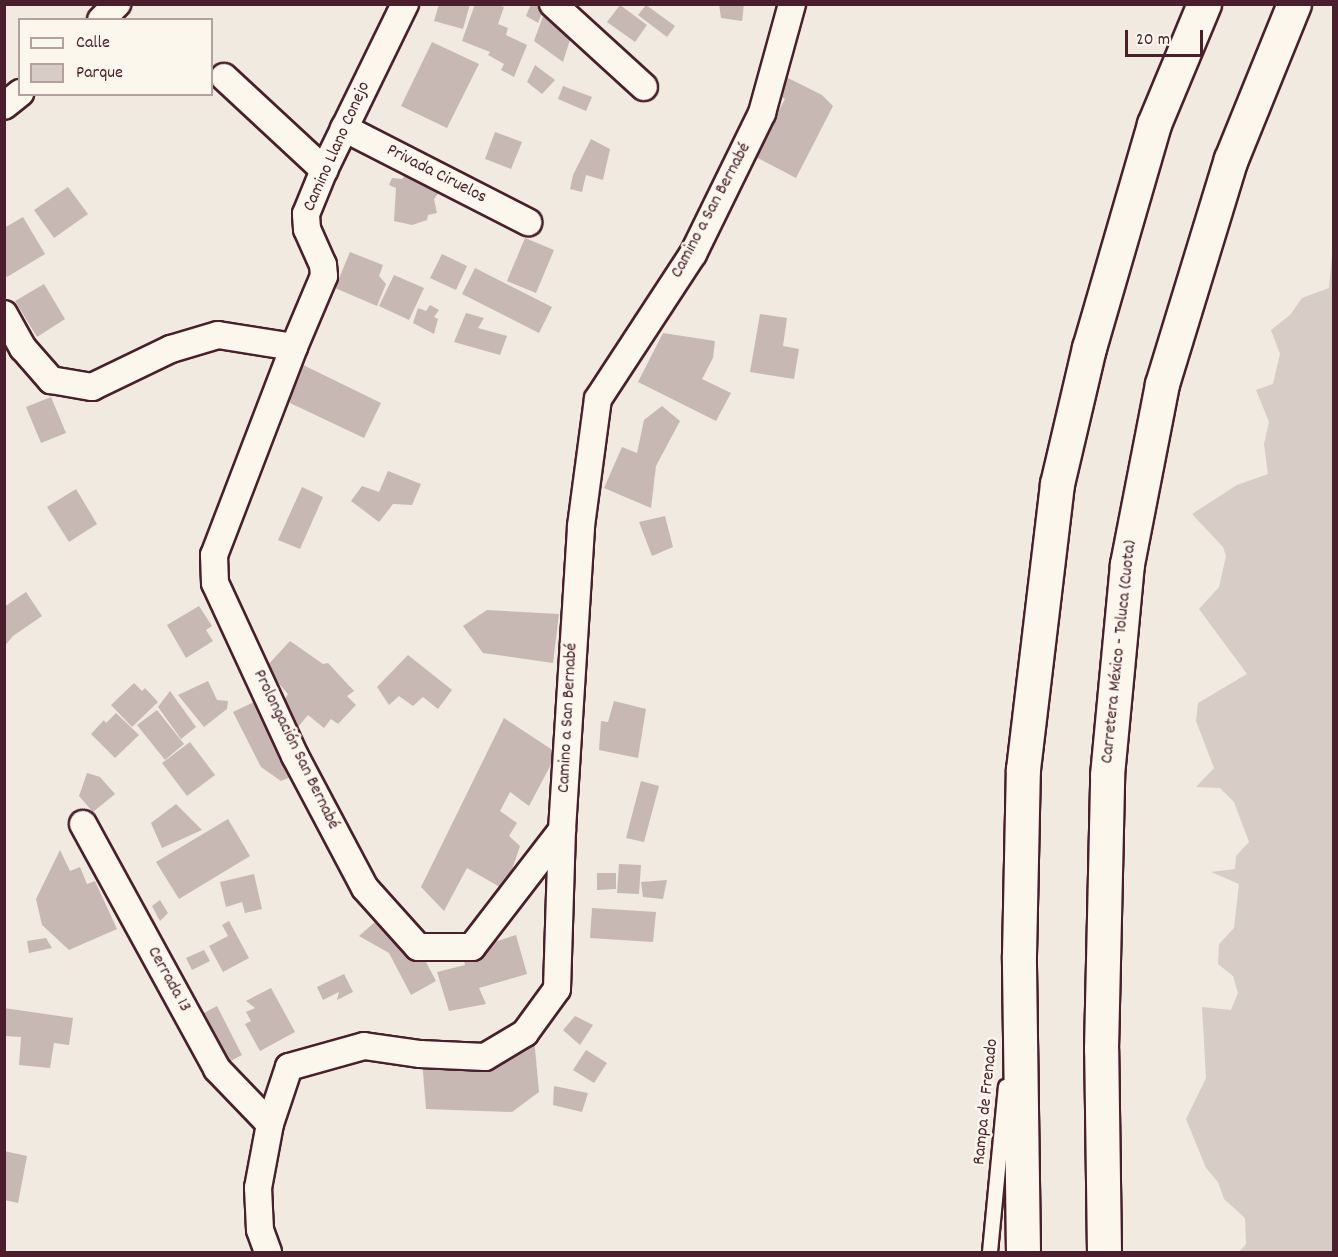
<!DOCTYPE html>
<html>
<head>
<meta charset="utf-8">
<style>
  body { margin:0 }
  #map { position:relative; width:1338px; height:1257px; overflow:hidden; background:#f0eae0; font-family:Dekko,sans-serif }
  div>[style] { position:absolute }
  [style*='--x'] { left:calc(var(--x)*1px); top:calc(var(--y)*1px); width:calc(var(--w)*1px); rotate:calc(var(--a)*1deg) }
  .green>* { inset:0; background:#d8ccc6 }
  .building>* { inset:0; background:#c8b8b3 }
  .roads { filter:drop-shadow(2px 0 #4a1f2b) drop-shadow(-2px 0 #4a1f2b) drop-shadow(0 2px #4a1f2b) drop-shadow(0 -2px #4a1f2b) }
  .lane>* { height:14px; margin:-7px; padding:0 7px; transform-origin:7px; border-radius:7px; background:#fbf7ec }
  .street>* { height:26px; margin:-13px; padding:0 13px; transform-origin:13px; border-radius:13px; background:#fbf7ec }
  .highway>* { height:33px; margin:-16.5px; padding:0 16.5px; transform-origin:16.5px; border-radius:16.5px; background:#fbf7ec }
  span { translate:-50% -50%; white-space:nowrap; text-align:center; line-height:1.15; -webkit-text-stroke:5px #fbf7ec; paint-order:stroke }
  .street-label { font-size:18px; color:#4a1f2b }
  .frame { position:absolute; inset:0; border:6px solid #4a1f2b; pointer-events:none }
  .legend { position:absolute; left:18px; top:18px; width:195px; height:78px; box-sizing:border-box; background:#fbf7ec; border:2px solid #b4a19f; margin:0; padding:8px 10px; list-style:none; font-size:18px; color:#4a1f2b }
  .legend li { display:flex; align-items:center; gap:12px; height:30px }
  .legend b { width:30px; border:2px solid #b4a19f }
  .scale { position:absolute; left:1125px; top:30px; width:78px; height:27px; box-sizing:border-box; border:3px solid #4a1f2b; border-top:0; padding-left:8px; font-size:18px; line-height:21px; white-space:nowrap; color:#4a1f2b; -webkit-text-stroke:4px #fbf7ec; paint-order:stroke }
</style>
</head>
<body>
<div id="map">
  <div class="green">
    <div style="clip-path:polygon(1333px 243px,1333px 1252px,1239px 1252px,1246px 1244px,1245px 1218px,1224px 1199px,1218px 1182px,1206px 1168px,1186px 1119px,1206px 1078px,1202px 1007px,1231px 1010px,1238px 993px,1233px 976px,1218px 964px,1219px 944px,1234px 928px,1239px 884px,1211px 872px,1235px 869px,1236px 856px,1249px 842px,1234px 802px,1220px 788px,1196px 787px,1214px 768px,1196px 721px,1198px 703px,1247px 674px,1199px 609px,1219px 587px,1226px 556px,1223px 547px,1192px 514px,1237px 485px,1268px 474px,1264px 444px,1269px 422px,1256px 390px,1273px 384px,1280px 354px,1271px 330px,1290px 315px,1302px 298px,1329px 288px)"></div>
  </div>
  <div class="building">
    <div style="clip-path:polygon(439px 4px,470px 4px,463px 29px,434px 21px)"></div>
    <div style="clip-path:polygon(475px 4px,497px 4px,504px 7px,498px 24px,508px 28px,506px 35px,527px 45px,514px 77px,501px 70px,504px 64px,488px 55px,490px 52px,462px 41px)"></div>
    <div style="clip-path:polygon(531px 4px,546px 4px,538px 23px,526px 16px)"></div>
    <div style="clip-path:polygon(719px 4px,744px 4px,742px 21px,721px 18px)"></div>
    <div style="clip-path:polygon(620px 5px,647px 25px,635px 42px,607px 22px)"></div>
    <div style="clip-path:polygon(646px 5px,675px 26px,667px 37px,638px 15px)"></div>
    <div style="clip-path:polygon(543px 16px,574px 27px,563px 62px,534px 41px)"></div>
    <div style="clip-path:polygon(432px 42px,479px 64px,447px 128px,401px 106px)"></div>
    <div style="clip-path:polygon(535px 65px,555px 80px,542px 94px,527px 82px)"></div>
    <div style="clip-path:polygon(782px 75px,822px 95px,833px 106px,796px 178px,754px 156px,785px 99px,773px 92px)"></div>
    <div style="clip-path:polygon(563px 86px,592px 97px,586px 111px,558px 99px)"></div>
    <div style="clip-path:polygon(495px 132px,522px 142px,511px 169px,485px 159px)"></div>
    <div style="clip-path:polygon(591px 139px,610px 149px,603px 180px,586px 175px,582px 192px,570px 189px,573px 175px)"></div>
    <div style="clip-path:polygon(408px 173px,444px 186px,434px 199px,437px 213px,428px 215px,427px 220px,412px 225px,394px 221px,396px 188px,389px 185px,392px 178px,402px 179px)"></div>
    <div style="clip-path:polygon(68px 187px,88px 214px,54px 238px,34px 210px)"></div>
    <div style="clip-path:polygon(23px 217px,45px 254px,7px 277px,4px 273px,4px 228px)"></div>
    <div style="clip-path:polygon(525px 238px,554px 250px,536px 293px,507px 281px)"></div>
    <div style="clip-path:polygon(350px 252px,383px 265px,379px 276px,386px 284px,377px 306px,335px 288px)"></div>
    <div style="clip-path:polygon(442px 254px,467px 266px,456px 290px,430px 278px)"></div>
    <div style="clip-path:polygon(475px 268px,552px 307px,539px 333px,462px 294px)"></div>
    <div style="clip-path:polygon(394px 275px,424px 288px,409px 320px,379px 306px)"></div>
    <div style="clip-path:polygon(44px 284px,65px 319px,37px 337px,15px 301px)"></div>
    <div style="clip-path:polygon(430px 305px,439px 310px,434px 317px,438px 319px,434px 334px,413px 323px,418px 308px,426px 311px)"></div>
    <div style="clip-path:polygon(466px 313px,484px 318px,478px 328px,507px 336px,500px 355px,454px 342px)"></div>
    <div style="clip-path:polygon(760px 314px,787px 318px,783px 346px,799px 349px,794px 379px,750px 372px)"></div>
    <div style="clip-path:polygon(663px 333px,715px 341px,713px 358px,702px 379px,731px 393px,716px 421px,638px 382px)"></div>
    <div style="clip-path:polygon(297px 362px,381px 403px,364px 438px,290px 403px)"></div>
    <div style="clip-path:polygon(51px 397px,66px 433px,41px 443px,26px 407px)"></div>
    <div style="clip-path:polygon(662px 406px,680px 421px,656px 466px,651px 508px,604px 488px,622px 447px,637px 453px,644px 420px)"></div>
    <div style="clip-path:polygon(388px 471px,421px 484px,412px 505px,393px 504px,379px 522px,351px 501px,362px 486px,379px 492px)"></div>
    <div style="clip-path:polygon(302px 487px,323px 497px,300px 549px,278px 540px)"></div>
    <div style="clip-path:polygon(76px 489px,97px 524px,69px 542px,47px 507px)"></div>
    <div style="clip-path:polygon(665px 516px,673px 547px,652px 556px,639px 522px)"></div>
    <div style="clip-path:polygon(26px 592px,42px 616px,13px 636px,4px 647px,4px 607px)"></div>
    <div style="clip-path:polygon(199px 606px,212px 626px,206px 630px,213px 641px,186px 658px,167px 625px)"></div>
    <div style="clip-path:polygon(487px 610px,559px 614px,553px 663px,483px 653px,463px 626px)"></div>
    <div style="clip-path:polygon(290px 641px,323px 664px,328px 663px,354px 691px,347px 696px,356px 705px,338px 724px,331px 719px,324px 728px,308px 715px,298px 727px,282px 703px,288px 694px,265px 668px)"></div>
    <div style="clip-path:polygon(408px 655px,452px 690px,438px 709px,423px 697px,413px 706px,399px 696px,389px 705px,377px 687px)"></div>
    <div style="clip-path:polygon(208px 681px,217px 700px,228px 701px,227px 709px,204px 727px,178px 695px)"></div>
    <div style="clip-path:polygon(134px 683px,142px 691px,145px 688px,158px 702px,132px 727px,111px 705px)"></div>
    <div style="clip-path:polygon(170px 691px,196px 727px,181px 739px,158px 707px)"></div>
    <div style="clip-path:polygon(256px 701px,293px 776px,281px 781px,261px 767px,233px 712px)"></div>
    <div style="clip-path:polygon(614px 701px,646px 709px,638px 758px,599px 750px,601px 721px,608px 722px)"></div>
    <div style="clip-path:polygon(157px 710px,184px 744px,165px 760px,137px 725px)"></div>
    <div style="clip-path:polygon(116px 713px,139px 735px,115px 758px,91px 734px,104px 720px,106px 723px)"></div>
    <div style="clip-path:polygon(504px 718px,557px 753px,529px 806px,510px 792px,500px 811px,517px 823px,509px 836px,520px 846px,505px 890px,467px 868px,444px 911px,421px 887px)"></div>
    <div style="clip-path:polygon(190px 742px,215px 775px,187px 796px,162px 763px)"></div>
    <div style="clip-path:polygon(87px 773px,100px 777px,115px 794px,93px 812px,79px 796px)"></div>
    <div style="clip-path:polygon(641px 781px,659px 786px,644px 842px,626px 838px)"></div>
    <div style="clip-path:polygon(176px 804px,202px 830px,162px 848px,151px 823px)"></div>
    <div style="clip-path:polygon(228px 819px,250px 856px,179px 899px,156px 862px)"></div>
    <div style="clip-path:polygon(60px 850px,70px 871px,80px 867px,87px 884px,95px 881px,117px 929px,69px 950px,42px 925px,36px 899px)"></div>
    <div style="clip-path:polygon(619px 864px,641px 865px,639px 894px,617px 893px)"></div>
    <div style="clip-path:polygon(597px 873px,616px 873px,616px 889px,597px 890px)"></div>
    <div style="clip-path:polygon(254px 874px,262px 909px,245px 913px,242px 902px,226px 907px,220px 882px)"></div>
    <div style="clip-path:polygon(667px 880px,663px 899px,643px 897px,641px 882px)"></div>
    <div style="clip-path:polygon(160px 900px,168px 913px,160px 921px,152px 906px)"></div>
    <div style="clip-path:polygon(592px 908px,656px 912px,653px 942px,590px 938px)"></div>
    <div style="clip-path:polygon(384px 914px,426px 962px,436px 981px,411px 995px,389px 953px,359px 936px)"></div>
    <div style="clip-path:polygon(229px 921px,249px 958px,223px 972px,209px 946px,228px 936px,222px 925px)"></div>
    <div style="clip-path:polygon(516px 935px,527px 974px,479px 988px,486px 1004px,449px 1011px,437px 972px,465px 965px,462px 952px)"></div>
    <div style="clip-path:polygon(46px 938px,52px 948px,29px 953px,27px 941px)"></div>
    <div style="clip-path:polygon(204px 950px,210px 961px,192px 970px,186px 958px)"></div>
    <div style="clip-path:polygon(344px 974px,353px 992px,337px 1000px,339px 992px,323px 1000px,317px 987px)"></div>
    <div style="clip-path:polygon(271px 988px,295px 1032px,260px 1051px,245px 1024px,251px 1021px,246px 1012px,255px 1008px,246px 1001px)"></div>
    <div style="clip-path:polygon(217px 1006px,242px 1055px,225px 1064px,200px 1015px)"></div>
    <div style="clip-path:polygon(4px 1008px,73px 1018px,69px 1045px,54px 1043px,50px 1068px,19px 1065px,21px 1037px,5px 1036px)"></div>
    <div style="clip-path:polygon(575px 1016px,593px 1025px,580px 1045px,563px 1030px)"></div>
    <div style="clip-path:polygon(534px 1038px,539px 1092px,512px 1112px,426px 1109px,422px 1060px)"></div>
    <div style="clip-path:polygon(586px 1050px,607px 1063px,594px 1083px,573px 1070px)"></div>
    <div style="clip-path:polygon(554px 1086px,588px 1093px,582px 1112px,553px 1105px)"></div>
    <div style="clip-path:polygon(4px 1151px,27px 1156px,18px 1203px,4px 1200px)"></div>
  </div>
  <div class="roads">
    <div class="lane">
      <div style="--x:990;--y:1252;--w:166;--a:-84.5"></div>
    </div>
    <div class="street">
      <div style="--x:553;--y:4;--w:123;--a:42.4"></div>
      <div style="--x:101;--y:20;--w:23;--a:-45"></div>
      <div style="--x:224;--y:77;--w:137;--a:42.9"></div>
      <div style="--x:4;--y:106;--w:21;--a:-39"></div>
      <div style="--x:344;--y:128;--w:207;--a:27.1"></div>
      <div style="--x:4;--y:314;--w:39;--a:61"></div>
      <div style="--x:23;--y:348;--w:43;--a:48.8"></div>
      <div style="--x:51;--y:380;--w:42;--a:9.7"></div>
      <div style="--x:92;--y:387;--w:88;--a:-25.7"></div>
      <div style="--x:171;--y:349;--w:49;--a:-16.6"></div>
      <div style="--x:218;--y:335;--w:77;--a:9"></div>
      <div style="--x:294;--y:347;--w:77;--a:-67.1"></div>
      <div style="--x:324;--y:276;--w:11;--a:-95"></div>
      <div style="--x:323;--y:265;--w:39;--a:-114"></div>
      <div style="--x:307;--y:229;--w:15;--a:-94"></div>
      <div style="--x:306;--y:214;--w:48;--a:-67.8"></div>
      <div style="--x:324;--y:170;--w:185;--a:-64"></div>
      <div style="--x:294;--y:347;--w:223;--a:111"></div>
      <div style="--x:214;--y:555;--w:28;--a:88"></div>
      <div style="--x:215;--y:583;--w:191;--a:65.2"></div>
      <div style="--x:295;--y:756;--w:149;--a:62.1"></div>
      <div style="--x:365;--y:888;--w:79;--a:48.1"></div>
      <div style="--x:418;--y:947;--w:54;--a:0"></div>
      <div style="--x:472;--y:947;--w:148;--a:-52.4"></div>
      <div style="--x:83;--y:824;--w:279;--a:61.3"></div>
      <div style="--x:217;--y:1069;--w:76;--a:46.1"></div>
      <div style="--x:268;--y:1252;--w:23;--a:-110"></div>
      <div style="--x:260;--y:1230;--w:42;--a:-92.7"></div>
      <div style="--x:258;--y:1188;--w:65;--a:-79.4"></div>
      <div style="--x:270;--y:1124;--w:60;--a:-71.6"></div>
      <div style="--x:289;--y:1067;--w:78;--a:-15.6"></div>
      <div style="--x:364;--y:1046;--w:57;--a:8.1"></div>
      <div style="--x:420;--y:1054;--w:65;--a:2.6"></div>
      <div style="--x:485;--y:1057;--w:47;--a:-31"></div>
      <div style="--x:525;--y:1033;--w:54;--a:-54"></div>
      <div style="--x:557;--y:989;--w:159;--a:-88.2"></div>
      <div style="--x:562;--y:830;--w:305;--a:-86.4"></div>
      <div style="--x:581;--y:526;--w:128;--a:-82.4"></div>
      <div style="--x:598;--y:399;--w:173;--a:-56.8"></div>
      <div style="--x:693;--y:254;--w:157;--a:-63.9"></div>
      <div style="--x:762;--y:113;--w:113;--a:-74.6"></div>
    </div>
    <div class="highway">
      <div style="--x:1023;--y:1252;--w:297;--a:-90.8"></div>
      <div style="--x:1019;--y:955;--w:186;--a:-88.8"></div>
      <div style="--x:1023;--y:769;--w:287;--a:-83.2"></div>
      <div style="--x:1057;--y:484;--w:140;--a:-76.8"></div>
      <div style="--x:1089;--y:348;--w:233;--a:-73.8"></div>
      <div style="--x:1154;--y:124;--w:130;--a:-67.4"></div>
      <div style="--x:1104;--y:1252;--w:203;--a:-90.8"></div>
      <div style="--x:1101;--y:1049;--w:274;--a:-88.7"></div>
      <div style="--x:1107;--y:775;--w:212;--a:-84.6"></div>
      <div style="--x:1127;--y:564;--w:183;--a:-79"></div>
      <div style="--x:1162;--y:384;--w:235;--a:-73"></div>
      <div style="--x:1231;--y:159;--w:167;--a:-67.9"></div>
    </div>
  </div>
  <div class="street-label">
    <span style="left:338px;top:147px;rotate:-66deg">Camino Llano Conejo</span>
    <span style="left:436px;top:175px;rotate:27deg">Privada Ciruelos</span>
    <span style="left:712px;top:211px;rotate:-62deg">Camino a San Bernabé</span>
    <span style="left:1120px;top:652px;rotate:-84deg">Carretera México - Toluca (Cuota)</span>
    <span style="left:569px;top:718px;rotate:-87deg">Camino a San Bernabé</span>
    <span style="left:295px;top:750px;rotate:64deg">Prolongación San Bernabé</span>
    <span style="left:168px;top:980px;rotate:61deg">Cerrada 13</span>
    <span style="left:987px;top:1102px;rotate:-84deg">Rampa de Frenado</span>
  </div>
  <div class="frame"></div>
  <ul class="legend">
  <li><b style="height:8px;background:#fbf7ec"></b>Calle</li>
  <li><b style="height:16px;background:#d8ccc6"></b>Parque</li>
  </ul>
  <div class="scale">20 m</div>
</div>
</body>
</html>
